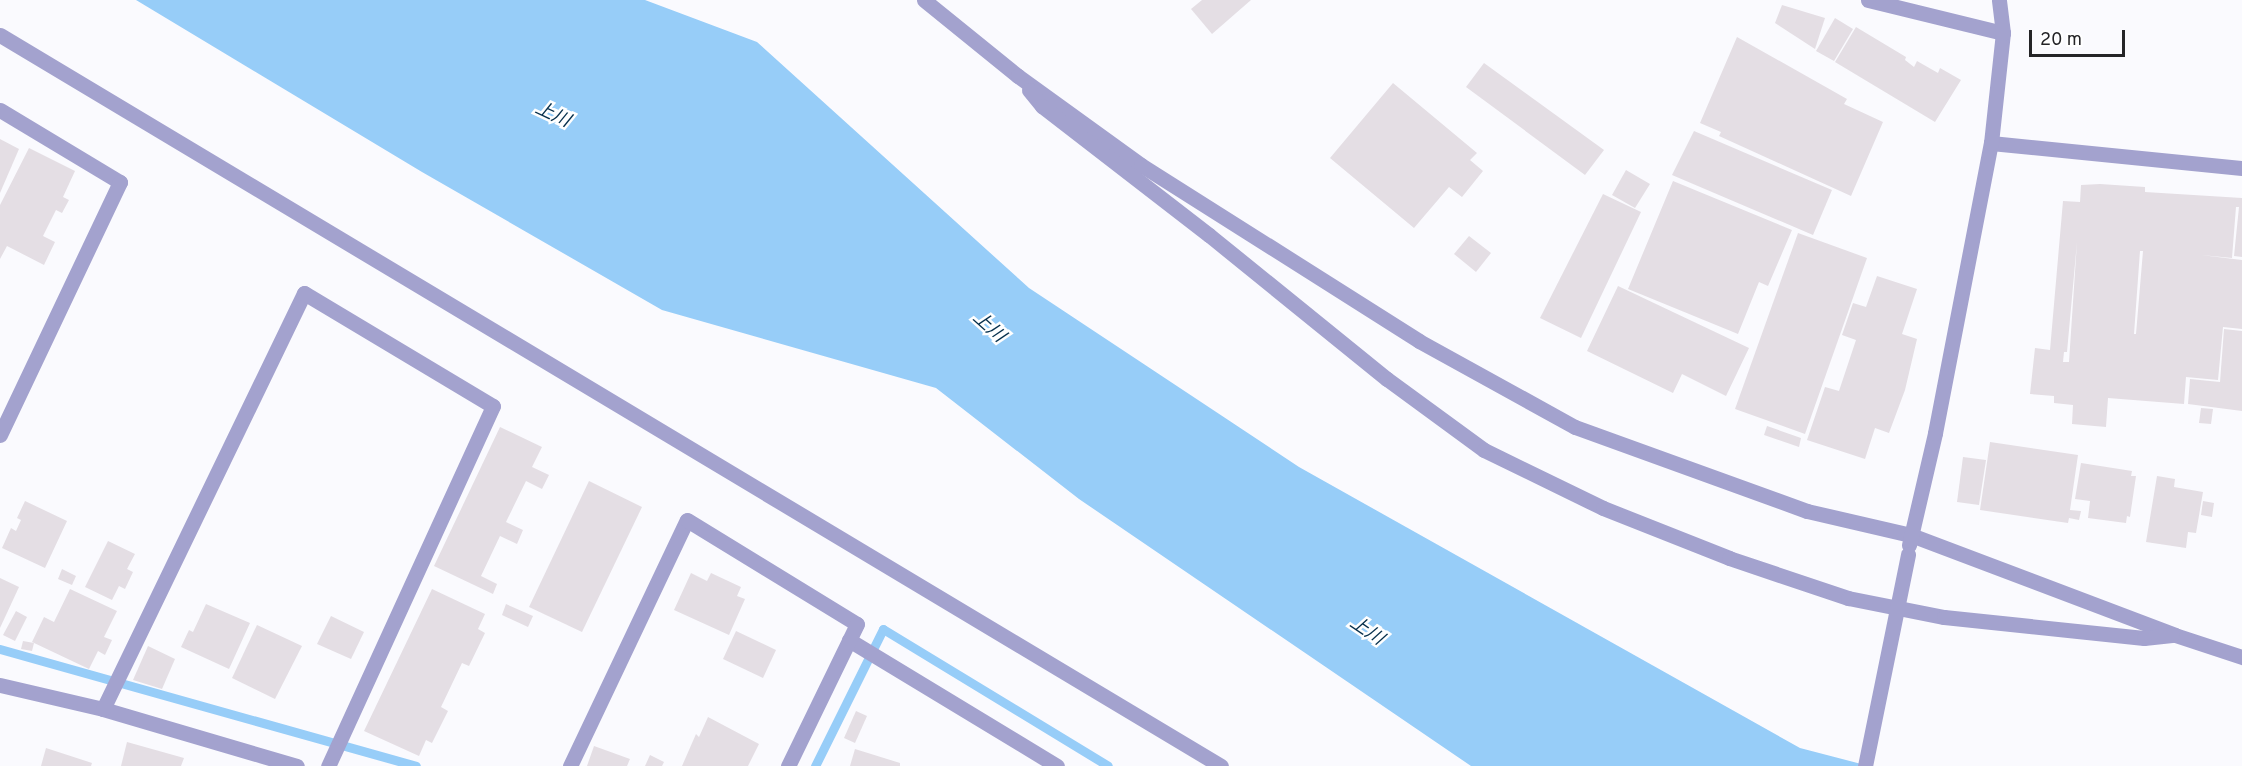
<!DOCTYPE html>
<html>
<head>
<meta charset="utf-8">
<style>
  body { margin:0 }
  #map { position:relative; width:2242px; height:766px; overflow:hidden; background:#fafafe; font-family:Overpass,"Noto Sans JP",sans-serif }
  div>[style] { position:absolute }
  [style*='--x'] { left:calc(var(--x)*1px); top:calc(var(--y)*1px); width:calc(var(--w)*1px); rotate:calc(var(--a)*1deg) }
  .water>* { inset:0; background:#97cdf8 }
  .stream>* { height:9px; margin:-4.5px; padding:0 4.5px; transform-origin:4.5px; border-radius:4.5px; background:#97cdf8 }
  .building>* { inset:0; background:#e4dee4 }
  .minor>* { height:15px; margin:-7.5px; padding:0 7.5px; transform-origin:7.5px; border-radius:7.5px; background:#a3a2ce }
  .minor-bridge>* { height:15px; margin:-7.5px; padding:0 7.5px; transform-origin:7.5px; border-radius:7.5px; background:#a3a2ce }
  span { translate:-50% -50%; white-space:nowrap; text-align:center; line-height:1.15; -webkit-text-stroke:5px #fff; paint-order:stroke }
  .water-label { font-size:18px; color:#052f4c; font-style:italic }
  .scale { position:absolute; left:2029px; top:30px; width:96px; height:27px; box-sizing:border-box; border:3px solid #242427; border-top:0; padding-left:8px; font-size:18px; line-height:21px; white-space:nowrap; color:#242427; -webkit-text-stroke:4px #fff; paint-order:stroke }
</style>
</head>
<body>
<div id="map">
  <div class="water">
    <div style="clip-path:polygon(136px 0,645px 0,757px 42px,1029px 288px,1299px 467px,1800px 748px,1869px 766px,1471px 766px,1079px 499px,936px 388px,662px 310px,422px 172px)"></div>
  </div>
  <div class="stream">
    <div style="--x:0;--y:649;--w:432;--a:15.7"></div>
    <div style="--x:815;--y:766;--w:153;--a:-63.6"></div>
    <div style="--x:883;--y:629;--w:263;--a:31.3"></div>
  </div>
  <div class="building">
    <div style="clip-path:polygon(1202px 0,1251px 0,1212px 34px,1191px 9px)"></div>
    <div style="clip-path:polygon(1782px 5px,1825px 18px,1815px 49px,1775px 23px)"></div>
    <div style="clip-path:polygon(1835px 18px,1853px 29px,1834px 61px,1816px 51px)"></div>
    <div style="clip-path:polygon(1856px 27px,1906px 57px,1905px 60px,1914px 67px,1917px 61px,1938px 73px,1940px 68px,1961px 80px,1935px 122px,1835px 62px)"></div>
    <div style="clip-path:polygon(1737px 37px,1847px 99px,1844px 104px,1883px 122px,1851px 196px,1719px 136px,1721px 132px,1700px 123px)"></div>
    <div style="clip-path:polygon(1484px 63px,1604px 150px,1585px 175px,1466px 87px)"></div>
    <div style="clip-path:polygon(1393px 83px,1477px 153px,1470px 160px,1483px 171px,1462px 197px,1449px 187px,1414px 228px,1330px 158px)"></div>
    <div style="clip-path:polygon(1694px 131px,1832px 190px,1813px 235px,1672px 175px)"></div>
    <div style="clip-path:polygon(0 139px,19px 149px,0 193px)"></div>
    <div style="clip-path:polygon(29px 148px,75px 171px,63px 197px,69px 200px,62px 213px,56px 210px,43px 236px,55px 242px,44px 265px,7px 246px,0 259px,0 205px)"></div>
    <div style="clip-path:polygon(1626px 170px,1650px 184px,1635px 208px,1612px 195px)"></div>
    <div style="clip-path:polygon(1673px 181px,1792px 230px,1768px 286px,1759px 282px,1738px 334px,1628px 289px)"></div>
    <div style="clip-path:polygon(evenodd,2100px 184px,2145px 187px,2145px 192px,2242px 198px,2242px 257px,2234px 256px,2239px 207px,2236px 207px,2232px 258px,2201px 255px,2242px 260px,2242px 329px,2223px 327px,2218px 380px,2186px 377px,2184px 404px,2108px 398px,2106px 427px,2072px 424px,2073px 405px,2054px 403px,2054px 396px,2030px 394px,2035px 348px,2050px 350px,2063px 201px,2080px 202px,2081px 185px,2100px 184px,2077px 242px,2069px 362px,2063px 362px,2064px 352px,2067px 352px,2077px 242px,2100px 184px,2140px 251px,2143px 251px,2136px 334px,2134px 334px,2140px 251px)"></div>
    <div style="clip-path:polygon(1603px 194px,1641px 212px,1581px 338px,1540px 318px)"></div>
    <div style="clip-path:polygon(1798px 233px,1867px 258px,1805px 434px,1735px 409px)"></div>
    <div style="clip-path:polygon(1469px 236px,1491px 253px,1476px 272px,1454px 254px)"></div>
    <div style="clip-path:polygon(1877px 276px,1917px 289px,1902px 334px,1917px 339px,1905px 390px,1889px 433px,1875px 428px,1865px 459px,1807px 440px,1825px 387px,1839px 391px,1856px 340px,1842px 335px,1853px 303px,1866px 307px)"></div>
    <div style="clip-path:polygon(1618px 286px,1749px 348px,1726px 396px,1682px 374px,1673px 393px,1587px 351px)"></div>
    <div style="clip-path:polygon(2224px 329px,2242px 331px,2242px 411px,2188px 404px,2190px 379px,2220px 382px)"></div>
    <div style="clip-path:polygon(2201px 408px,2213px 409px,2211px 424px,2199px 423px)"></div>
    <div style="clip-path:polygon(1767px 426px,1801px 438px,1799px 447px,1764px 435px)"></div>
    <div style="clip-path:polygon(500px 427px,542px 447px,532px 467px,549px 475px,542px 489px,526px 481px,506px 522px,523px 530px,517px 544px,500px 536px,481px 576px,497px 584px,493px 594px,434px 566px)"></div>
    <div style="clip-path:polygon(1990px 442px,2078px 455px,2070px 510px,2081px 511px,2079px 520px,2069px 518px,2068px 523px,1980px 510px)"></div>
    <div style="clip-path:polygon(1963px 457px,1986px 460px,1979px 505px,1957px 502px)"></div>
    <div style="clip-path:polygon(2081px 463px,2132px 471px,2131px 476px,2136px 476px,2130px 517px,2127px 516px,2126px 523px,2088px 518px,2090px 501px,2075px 499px)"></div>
    <div style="clip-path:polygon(2157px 476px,2175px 479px,2174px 487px,2203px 492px,2196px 533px,2188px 532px,2186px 548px,2146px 542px)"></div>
    <div style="clip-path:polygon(589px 481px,642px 507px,582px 632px,529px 607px)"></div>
    <div style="clip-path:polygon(25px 501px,67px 521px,45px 568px,2px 548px,11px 528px,16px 531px,21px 520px,17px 518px)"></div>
    <div style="clip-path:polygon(2203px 501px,2214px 503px,2212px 517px,2201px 515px)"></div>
    <div style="clip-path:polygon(108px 541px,135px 554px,127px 569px,133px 572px,125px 589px,119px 586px,112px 600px,85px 587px)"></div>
    <div style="clip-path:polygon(62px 569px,76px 576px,72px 585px,58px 579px)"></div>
    <div style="clip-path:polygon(691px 573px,707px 581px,711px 573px,741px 587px,737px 596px,745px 599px,729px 635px,674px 610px)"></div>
    <div style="clip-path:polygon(0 578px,19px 587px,0 628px)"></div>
    <div style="clip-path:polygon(70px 589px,117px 611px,104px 637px,112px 640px,105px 655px,98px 651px,89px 669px,32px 642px,44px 617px,54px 622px)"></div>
    <div style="clip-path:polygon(432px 589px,485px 614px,478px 629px,485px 633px,469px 666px,462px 663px,441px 707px,448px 711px,432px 743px,426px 740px,419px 756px,364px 731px)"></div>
    <div style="clip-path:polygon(206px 604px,250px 623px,229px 669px,181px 647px,189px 630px,193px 632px)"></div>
    <div style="clip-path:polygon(506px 604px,533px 616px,528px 627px,502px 615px)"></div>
    <div style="clip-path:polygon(16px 611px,27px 617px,15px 641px,3px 635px)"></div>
    <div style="clip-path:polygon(331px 616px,364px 632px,351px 659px,317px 644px)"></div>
    <div style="clip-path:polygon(257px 625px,302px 646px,275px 699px,232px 678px)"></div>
    <div style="clip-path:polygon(736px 631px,776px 650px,763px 678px,723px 659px)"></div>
    <div style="clip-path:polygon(23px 641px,34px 643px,32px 651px,21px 649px)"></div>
    <div style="clip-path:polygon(148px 646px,175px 659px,162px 689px,133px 680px)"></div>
    <div style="clip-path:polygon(856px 711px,867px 716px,855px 743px,844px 738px)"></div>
    <div style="clip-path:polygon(708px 717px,759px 744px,748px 766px,682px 766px,696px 734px,699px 737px)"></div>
    <div style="clip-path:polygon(127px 742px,184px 758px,181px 766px,121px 766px)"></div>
    <div style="clip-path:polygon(594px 746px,630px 759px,627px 766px,587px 766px)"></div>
    <div style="clip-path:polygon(46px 748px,92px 763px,91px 766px,41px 766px)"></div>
    <div style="clip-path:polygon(855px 749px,900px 763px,900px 766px,850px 766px)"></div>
    <div style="clip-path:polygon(650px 755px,664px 762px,662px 766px,645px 766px)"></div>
  </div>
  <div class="minor">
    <div style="--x:924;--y:0;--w:121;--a:39"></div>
    <div style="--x:1018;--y:76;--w:152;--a:35.9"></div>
    <div style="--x:1141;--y:165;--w:329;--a:32.3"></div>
    <div style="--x:1419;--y:341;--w:178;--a:28.9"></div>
    <div style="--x:1575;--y:427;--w:247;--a:19.9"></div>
    <div style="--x:1807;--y:511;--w:107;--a:13"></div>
    <div style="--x:1911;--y:535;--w:282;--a:20.7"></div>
    <div style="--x:2175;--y:635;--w:71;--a:18.2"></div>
    <div style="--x:1868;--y:0;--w:139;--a:13.7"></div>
    <div style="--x:0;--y:35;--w:1423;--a:30.91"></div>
    <div style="--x:1029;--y:90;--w:21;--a:51"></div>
    <div style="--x:1042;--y:106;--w:211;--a:37.7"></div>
    <div style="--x:1209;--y:235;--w:229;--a:39"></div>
    <div style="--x:1387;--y:379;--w:120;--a:36.2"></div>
    <div style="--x:1484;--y:450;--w:132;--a:26"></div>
    <div style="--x:1603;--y:508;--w:136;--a:21.6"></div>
    <div style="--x:1729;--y:558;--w:126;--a:18.6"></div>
    <div style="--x:1848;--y:598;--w:98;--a:11.2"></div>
    <div style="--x:1944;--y:617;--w:201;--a:6"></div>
    <div style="--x:2144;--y:638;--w:28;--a:-6"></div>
    <div style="--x:0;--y:110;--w:140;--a:31"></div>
    <div style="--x:120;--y:182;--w:280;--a:115.4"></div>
    <div style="--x:1991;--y:143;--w:252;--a:5.7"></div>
    <div style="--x:1909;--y:545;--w:115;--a:-76.9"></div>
    <div style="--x:1935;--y:433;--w:295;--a:-79.1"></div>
    <div style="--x:1991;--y:143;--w:111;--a:-83.8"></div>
    <div style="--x:2003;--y:33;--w:33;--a:-97"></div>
    <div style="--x:849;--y:640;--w:243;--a:31.2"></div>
    <div style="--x:0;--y:685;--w:106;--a:13.1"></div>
    <div style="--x:103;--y:709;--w:202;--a:16.4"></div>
    <div style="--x:103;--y:709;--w:462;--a:-64.2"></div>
    <div style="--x:304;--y:293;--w:220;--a:30.9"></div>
    <div style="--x:493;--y:406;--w:396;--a:114.6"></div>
    <div style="--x:570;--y:766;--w:272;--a:-64.6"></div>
    <div style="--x:687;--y:520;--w:199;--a:31.5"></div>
    <div style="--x:857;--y:624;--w:158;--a:115.9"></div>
  </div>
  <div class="minor-bridge">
    <div style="--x:1865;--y:766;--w:216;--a:-78.5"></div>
  </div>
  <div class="water-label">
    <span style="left:552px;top:116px;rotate:25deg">上川</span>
    <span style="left:988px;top:328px;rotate:42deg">上川</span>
    <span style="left:1366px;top:632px;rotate:34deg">上川</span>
  </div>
  <div class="scale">20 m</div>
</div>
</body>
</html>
